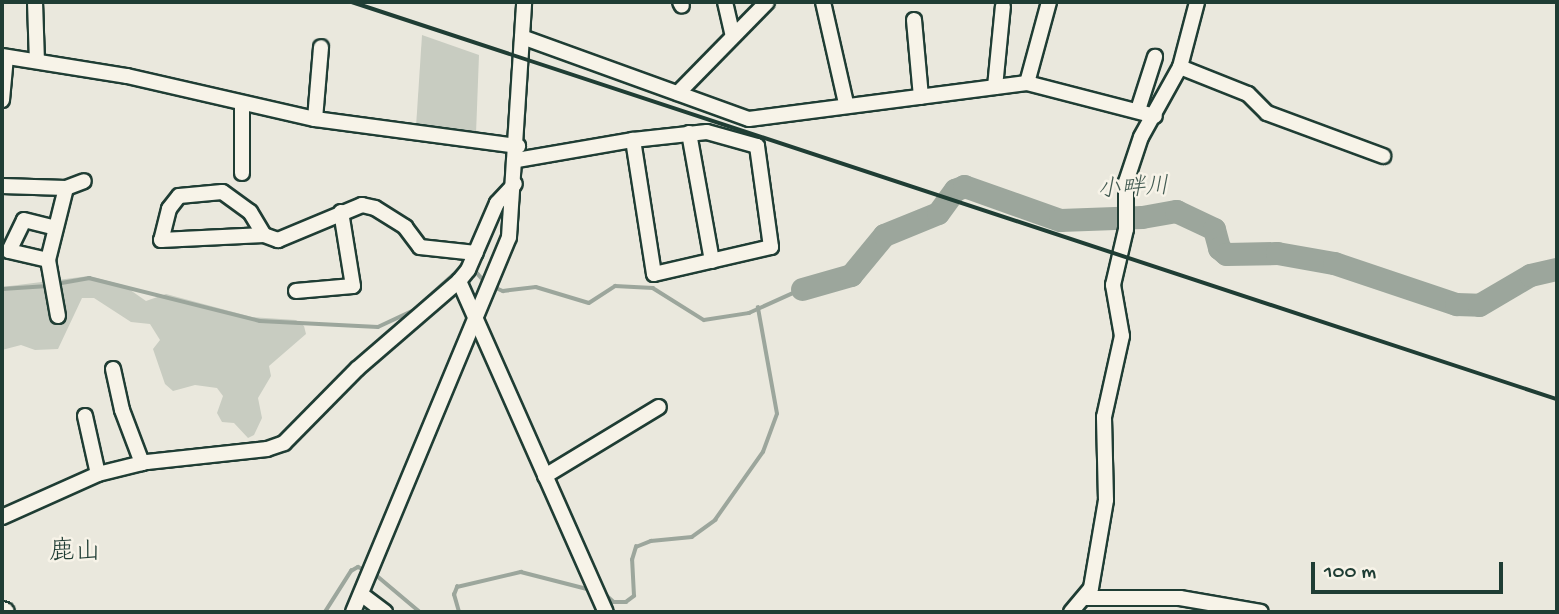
<!DOCTYPE html>
<html>
<head>
<meta charset="utf-8">
<style>
  body { margin:0 }
  #map { position:relative; width:1559px; height:614px; overflow:hidden; background:#eae8dd; font-family:"Gochi Hand","Klee One",sans-serif }
  div>[style] { position:absolute }
  [style*='--x'] { left:calc(var(--x)*1px); top:calc(var(--y)*1px); width:calc(var(--w)*1px); rotate:calc(var(--a)*1deg) }
  .green>* { inset:0; background:#c8ccc1 }
  .stream>* { height:3.5px; margin:-1.75px; padding:0 1.75px; transform-origin:1.75px; border-radius:1.75px; background:#9ca69c }
  .river>* { height:23px; margin:-11.5px; padding:0 11.5px; transform-origin:11.5px; border-radius:11.5px; background:#9ca69c }
  .roads { filter:drop-shadow(2px 0 #1f3d34) drop-shadow(-2px 0 #1f3d34) drop-shadow(0 2px #1f3d34) drop-shadow(0 -2px #1f3d34) }
  .minor>* { height:14px; margin:-7px; padding:0 7px; transform-origin:7px; border-radius:7px; background:#f7f3e8 }
  .major>* { height:18px; margin:-9px; padding:0 9px; transform-origin:9px; border-radius:9px; background:#f7f3e8 }
  .rail>* { height:3.5px; margin:-1.75px; padding:0 1.75px; transform-origin:1.75px; border-radius:1.75px; background:#1f3d34 }
  span { translate:-50% -50%; white-space:nowrap; text-align:center; line-height:1.15; -webkit-text-stroke:5px #f7f3e8; paint-order:stroke }
  .water-label { font-size:24px; color:#445c53; font-style:italic }
  .quarter-label { font-size:26px; color:#1f3d34 }
  .frame { position:absolute; inset:0; border:4px solid #1f3d34; pointer-events:none }
  .scale { position:absolute; left:1311px; top:562px; width:192px; height:32px; box-sizing:border-box; border:4px solid #1f3d34; border-top:0; padding-left:9px; font-size:21px; line-height:24px; white-space:nowrap; color:#1f3d34; -webkit-text-stroke:5px #f7f3e8; paint-order:stroke }
</style>
</head>
<body>
<div id="map">
  <div class="green">
    <div style="clip-path:polygon(422px 35px,479px 55px,476px 134px,416px 127px)"></div>
    <div style="clip-path:polygon(89px 276px,123px 285px,146px 301px,166px 294px,252px 317px,296px 320px,304px 326px,306px 334px,269px 366px,271px 376px,258px 398px,262px 418px,254px 435px,248px 438px,234px 423px,222px 422px,217px 413px,223px 396px,217px 388px,195px 385px,173px 391px,165px 384px,153px 349px,160px 340px,150px 324px,131px 322px,94px 298px,82px 298px,58px 349px,35px 350px,21px 345px,2px 350px,2px 287px)"></div>
  </div>
  <div class="stream">
    <div style="--x:472;--y:267;--w:23;--a:49"></div>
    <div style="--x:56;--y:284;--w:34;--a:-10"></div>
    <div style="--x:89;--y:278;--w:176;--a:14.1"></div>
    <div style="--x:260;--y:321;--w:118;--a:2.9"></div>
    <div style="--x:378;--y:327;--w:40;--a:-25"></div>
    <div style="--x:414;--y:310;--w:64;--a:-41.9"></div>
    <div style="--x:494;--y:287;--w:10;--a:24"></div>
    <div style="--x:503;--y:291;--w:33;--a:-7"></div>
    <div style="--x:536;--y:287;--w:55;--a:16.8"></div>
    <div style="--x:589;--y:303;--w:31;--a:-33"></div>
    <div style="--x:615;--y:286;--w:38;--a:3"></div>
    <div style="--x:653;--y:288;--w:60;--a:32.1"></div>
    <div style="--x:704;--y:320;--w:46;--a:-8.8"></div>
    <div style="--x:749;--y:313;--w:58;--a:-24.4"></div>
    <div style="--x:2;--y:289;--w:46;--a:-3.7"></div>
    <div style="--x:375;--y:574;--w:59;--a:40.2"></div>
    <div style="--x:604;--y:593;--w:13;--a:42"></div>
    <div style="--x:614;--y:602;--w:12;--a:0"></div>
    <div style="--x:626;--y:602;--w:10;--a:-37"></div>
    <div style="--x:634;--y:596;--w:36;--a:-93"></div>
    <div style="--x:632;--y:560;--w:14;--a:-73"></div>
    <div style="--x:636;--y:547;--w:16;--a:-22"></div>
    <div style="--x:651;--y:541;--w:41;--a:-5.6"></div>
    <div style="--x:692;--y:537;--w:29;--a:-36"></div>
    <div style="--x:715;--y:520;--w:83;--a:-54.8"></div>
    <div style="--x:763;--y:452;--w:40;--a:-69.8"></div>
    <div style="--x:777;--y:414;--w:108;--a:-100.2"></div>
    <div style="--x:325;--y:612;--w:49;--a:-57.6"></div>
    <div style="--x:351;--y:571;--w:8;--a:-30"></div>
    <div style="--x:358;--y:567;--w:11;--a:22"></div>
    <div style="--x:459;--y:612;--w:18;--a:-106"></div>
    <div style="--x:454;--y:595;--w:9;--a:-69"></div>
    <div style="--x:457;--y:587;--w:66;--a:-13.2"></div>
    <div style="--x:521;--y:572;--w:72;--a:14.4"></div>
  </div>
  <div class="river">
    <div style="--x:802;--y:289;--w:51;--a:-15.9"></div>
    <div style="--x:851;--y:275;--w:52;--a:-50.5"></div>
    <div style="--x:884;--y:235;--w:58;--a:-22.2"></div>
    <div style="--x:938;--y:213;--w:29;--a:-54"></div>
    <div style="--x:955;--y:190;--w:10;--a:-24"></div>
    <div style="--x:964;--y:186;--w:102;--a:19.5"></div>
    <div style="--x:1060;--y:220;--w:82;--a:-2.1"></div>
    <div style="--x:1142;--y:217;--w:35;--a:-10"></div>
    <div style="--x:1176;--y:211;--w:42;--a:25.3"></div>
    <div style="--x:1214;--y:229;--w:20;--a:75"></div>
    <div style="--x:1219;--y:248;--w:9;--a:41"></div>
    <div style="--x:1226;--y:254;--w:51;--a:-1.1"></div>
    <div style="--x:1277;--y:253;--w:58;--a:10"></div>
    <div style="--x:1334;--y:263;--w:129;--a:18.6"></div>
    <div style="--x:1456;--y:304;--w:23;--a:2"></div>
    <div style="--x:1479;--y:305;--w:59;--a:-30.5"></div>
    <div style="--x:1530;--y:275;--w:28;--a:-13"></div>
  </div>
  <div class="roads">
    <div class="minor">
      <div style="--x:35;--y:2;--w:59;--a:88.1"></div>
      <div style="--x:680;--y:2;--w:4;--a:63"></div>
      <div style="--x:725;--y:2;--w:35;--a:77"></div>
      <div style="--x:823;--y:2;--w:104;--a:77.2"></div>
      <div style="--x:914;--y:20;--w:77;--a:84.8"></div>
      <div style="--x:522;--y:37;--w:241;--a:19.9"></div>
      <div style="--x:749;--y:119;--w:280;--a:-7.4"></div>
      <div style="--x:1027;--y:83;--w:132;--a:14.5"></div>
      <div style="--x:2;--y:56;--w:127;--a:9.1"></div>
      <div style="--x:127;--y:76;--w:193;--a:12.9"></div>
      <div style="--x:315;--y:119;--w:205;--a:7.6"></div>
      <div style="--x:1180;--y:67;--w:73;--a:21.7"></div>
      <div style="--x:1248;--y:94;--w:27;--a:45"></div>
      <div style="--x:1267;--y:113;--w:124;--a:20.3"></div>
      <div style="--x:1027;--y:83;--w:84;--a:-74.8"></div>
      <div style="--x:995;--y:87;--w:81;--a:-84.4"></div>
      <div style="--x:678;--y:93;--w:127;--a:-45.6"></div>
      <div style="--x:2;--y:100;--w:43;--a:-84.7"></div>
      <div style="--x:242;--y:104;--w:69;--a:90"></div>
      <div style="--x:1138;--y:110;--w:56;--a:-72.2"></div>
      <div style="--x:315;--y:119;--w:72;--a:-85.2"></div>
      <div style="--x:689;--y:133;--w:130;--a:79.8"></div>
      <div style="--x:517;--y:160;--w:118;--a:-9.8"></div>
      <div style="--x:633;--y:140;--w:74;--a:-6.2"></div>
      <div style="--x:707;--y:132;--w:52;--a:15.6"></div>
      <div style="--x:757;--y:146;--w:102;--a:82.1"></div>
      <div style="--x:771;--y:247;--w:120;--a:167"></div>
      <div style="--x:654;--y:274;--w:136;--a:-98.9"></div>
      <div style="--x:2;--y:186;--w:64;--a:1.8"></div>
      <div style="--x:66;--y:188;--w:19;--a:-21"></div>
      <div style="--x:264;--y:235;--w:27;--a:-121"></div>
      <div style="--x:250;--y:212;--w:34;--a:-144"></div>
      <div style="--x:222;--y:192;--w:43;--a:174.7"></div>
      <div style="--x:179;--y:196;--w:16;--a:128"></div>
      <div style="--x:169;--y:209;--w:32;--a:104"></div>
      <div style="--x:161;--y:240;--w:103;--a:-2.8"></div>
      <div style="--x:264;--y:235;--w:15;--a:20"></div>
      <div style="--x:278;--y:240;--w:91;--a:-22.6"></div>
      <div style="--x:362;--y:205;--w:13;--a:13"></div>
      <div style="--x:375;--y:208;--w:36;--a:32"></div>
      <div style="--x:405;--y:227;--w:25;--a:53"></div>
      <div style="--x:420;--y:247;--w:56;--a:6.1"></div>
      <div style="--x:48;--y:260;--w:40;--a:-167"></div>
      <div style="--x:9;--y:251;--w:34;--a:-64"></div>
      <div style="--x:24;--y:220;--w:32;--a:14"></div>
      <div style="--x:459;--y:281;--w:362;--a:66.1"></div>
      <div style="--x:296;--y:291;--w:57;--a:-5"></div>
      <div style="--x:353;--y:286;--w:75;--a:-99.2"></div>
      <div style="--x:58;--y:316;--w:57;--a:-100.1"></div>
      <div style="--x:48;--y:260;--w:74;--a:-76"></div>
      <div style="--x:113;--y:369;--w:42;--a:77.6"></div>
      <div style="--x:122;--y:410;--w:57;--a:69.3"></div>
      <div style="--x:85;--y:416;--w:59;--a:77.4"></div>
      <div style="--x:545;--y:476;--w:133;--a:-31.2"></div>
      <div style="--x:2;--y:517;--w:105;--a:-24.1"></div>
      <div style="--x:98;--y:474;--w:50;--a:-13.8"></div>
      <div style="--x:147;--y:462;--w:121;--a:-6.2"></div>
      <div style="--x:267;--y:449;--w:18;--a:-19"></div>
      <div style="--x:284;--y:443;--w:104;--a:-45.4"></div>
      <div style="--x:357;--y:369;--w:135;--a:-40.8"></div>
      <div style="--x:459;--y:281;--w:14;--a:-51"></div>
      <div style="--x:468;--y:270;--w:73;--a:-66.6"></div>
      <div style="--x:497;--y:203;--w:26;--a:-47"></div>
      <div style="--x:361;--y:594;--w:30;--a:37"></div>
      <div style="--x:1086;--y:598;--w:94;--a:0"></div>
      <div style="--x:1180;--y:598;--w:82;--a:9.8"></div>
      <div style="--x:353;--y:612;--w:406;--a:-67.4"></div>
      <div style="--x:509;--y:237;--w:235;--a:-86.3"></div>
      <div style="--x:1071;--y:612;--w:31;--a:-50"></div>
      <div style="--x:1091;--y:588;--w:89;--a:-80.3"></div>
      <div style="--x:1106;--y:500;--w:83;--a:-91.4"></div>
      <div style="--x:1104;--y:417;--w:83;--a:-77.5"></div>
      <div style="--x:1122;--y:336;--w:52;--a:-100"></div>
      <div style="--x:1113;--y:285;--w:57;--a:-76.9"></div>
      <div style="--x:1126;--y:229;--w:47;--a:-90"></div>
      <div style="--x:1126;--y:182;--w:47;--a:-71.6"></div>
      <div style="--x:1141;--y:137;--w:80;--a:-60.9"></div>
      <div style="--x:1180;--y:67;--w:67;--a:-75.3"></div>
    </div>
    <div class="major">
      <div style="--x:2;--y:611;--w:3;--a:18"></div>
    </div>
  </div>
  <div class="rail">
    <div style="--x:352;--y:2;--w:1269;--a:18.24"></div>
  </div>
  <div class="water-label">
    <span style="left:1133px;top:190px;rotate:-3deg">小畔川</span>
  </div>
  <div class="quarter-label">
    <span style="left:75px;top:554px">鹿山</span>
  </div>
  <div class="frame"></div>
  <div class="scale">100 m</div>
</div>
</body>
</html>
